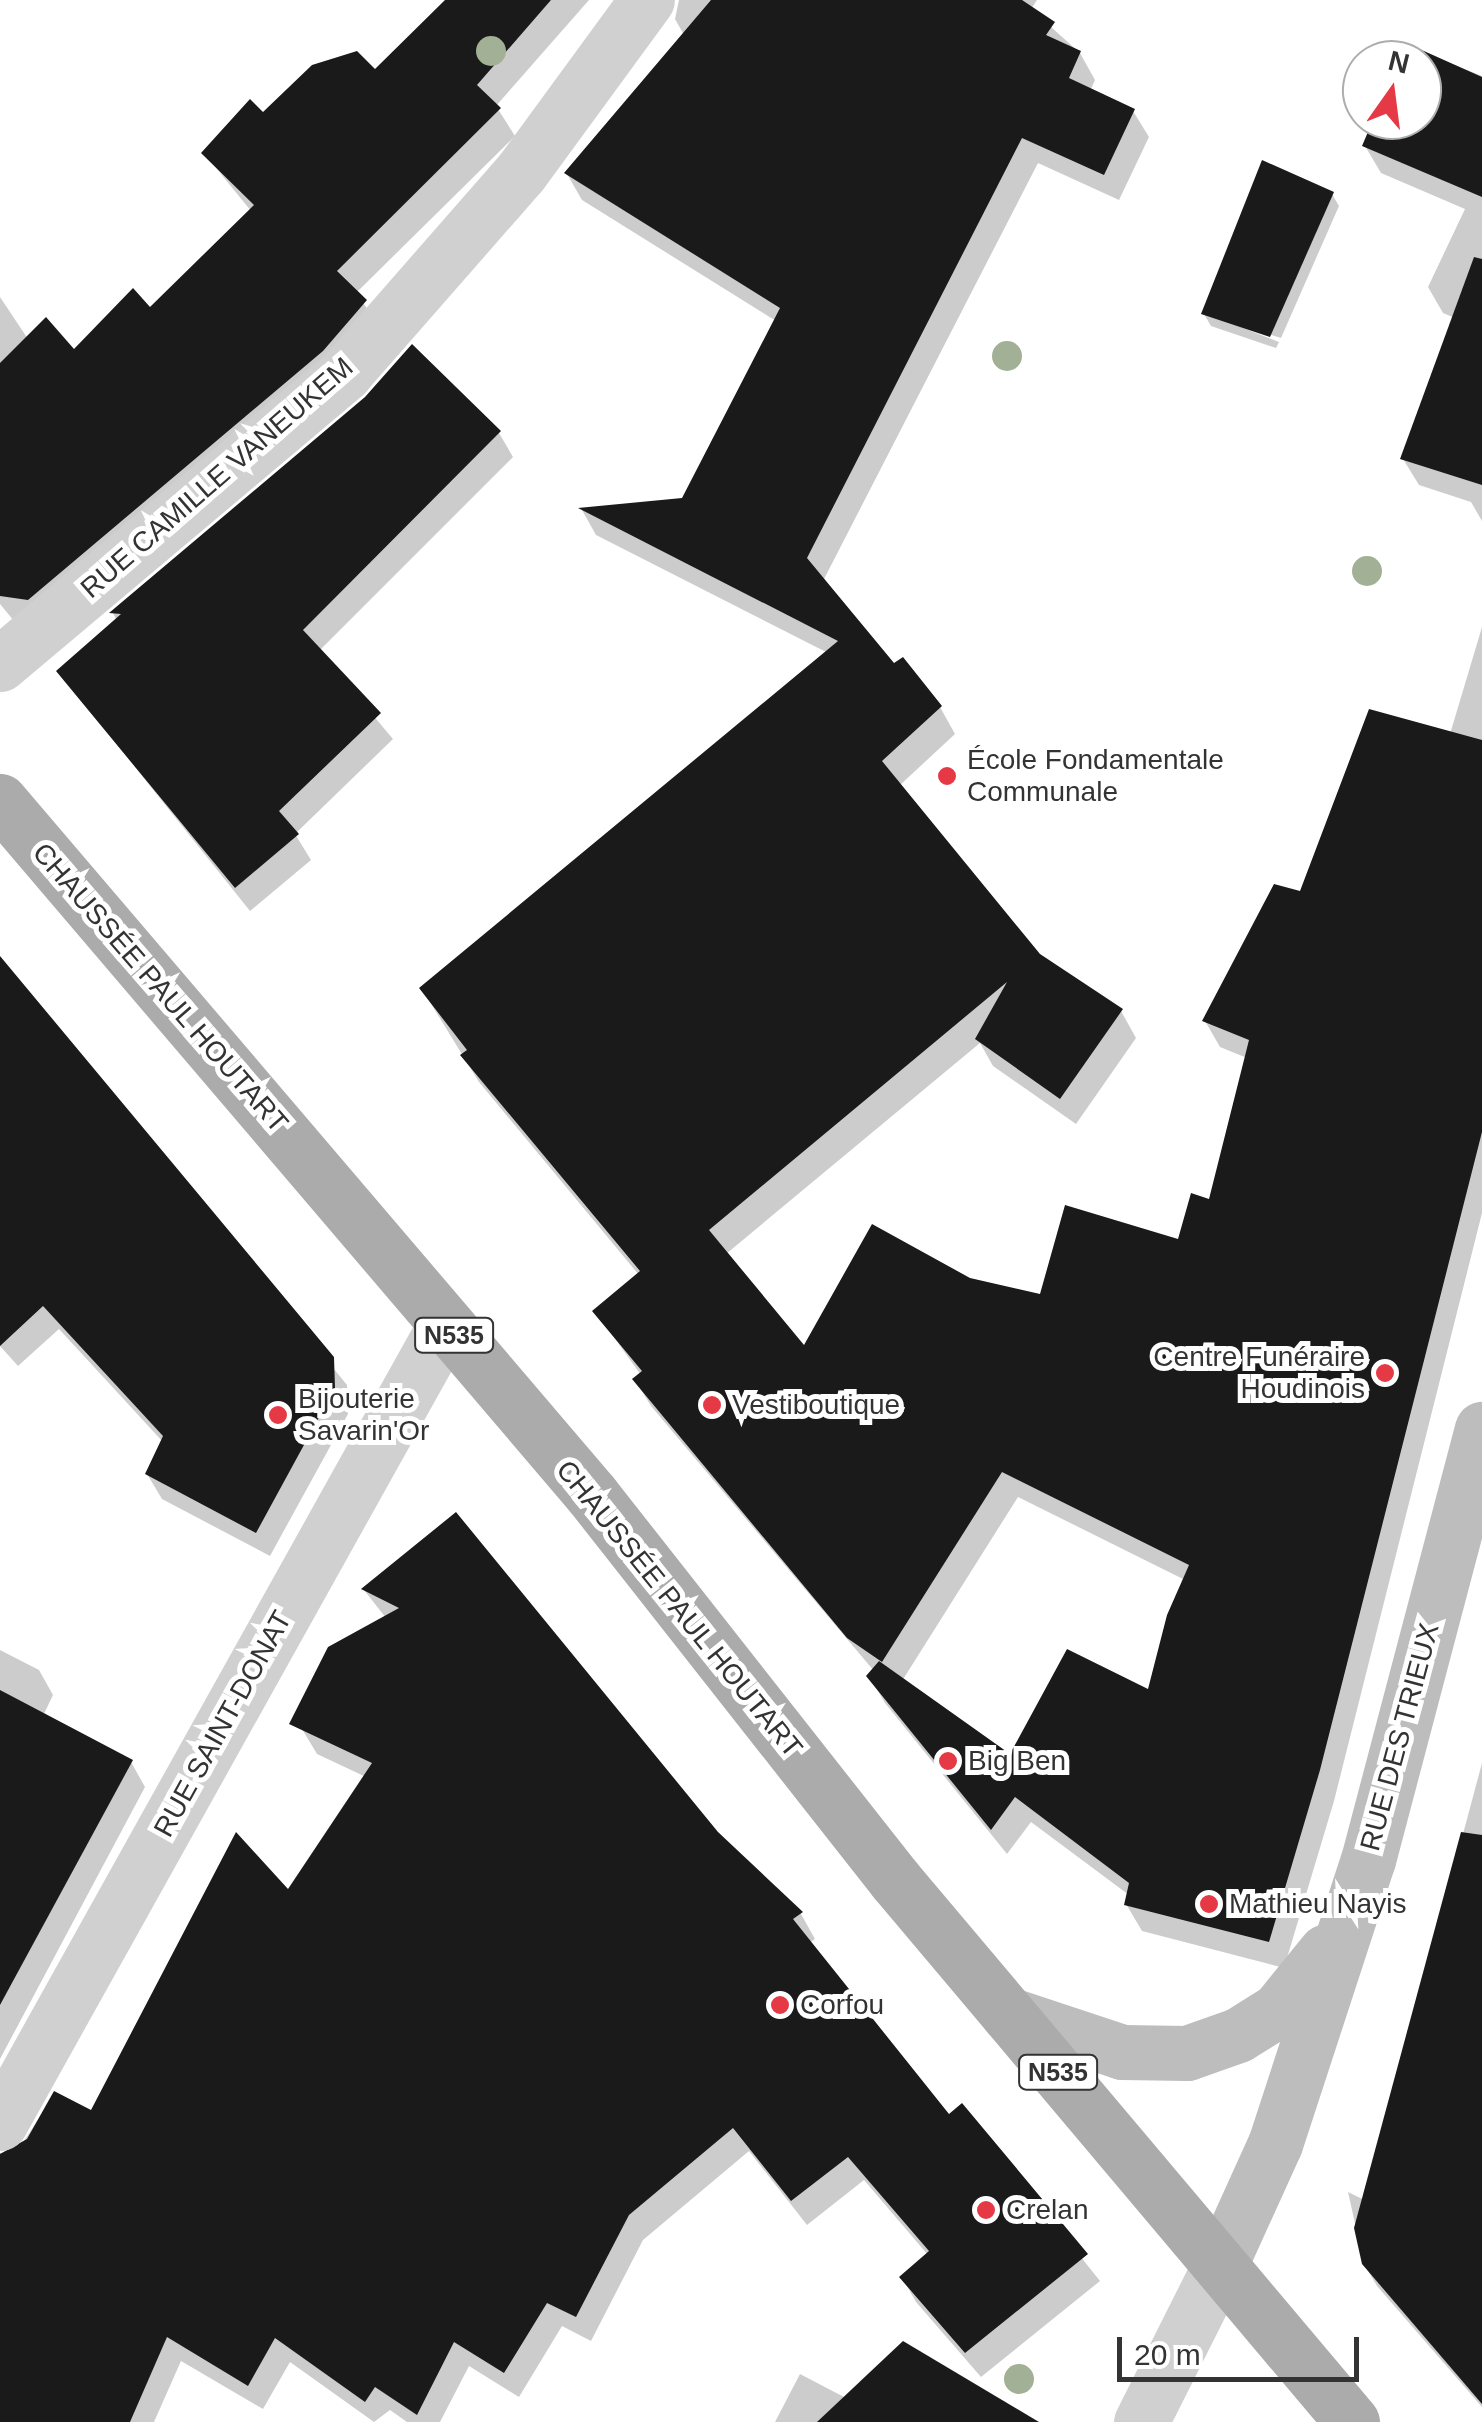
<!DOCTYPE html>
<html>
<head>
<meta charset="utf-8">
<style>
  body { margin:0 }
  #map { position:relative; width:1482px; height:2422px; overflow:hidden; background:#fff; font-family:Arial,sans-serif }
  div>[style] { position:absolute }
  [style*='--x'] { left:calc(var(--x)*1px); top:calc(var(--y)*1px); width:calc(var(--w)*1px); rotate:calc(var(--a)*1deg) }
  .shadow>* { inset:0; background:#0003 }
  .building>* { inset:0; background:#1a1a1a }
  .street>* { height:55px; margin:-27.5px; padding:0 27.5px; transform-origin:27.5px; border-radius:27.5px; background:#d0d0d0 }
  .secondary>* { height:55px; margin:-27.5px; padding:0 27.5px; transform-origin:27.5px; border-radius:27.5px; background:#bdbdbd }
  .primary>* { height:55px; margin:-27.5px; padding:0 27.5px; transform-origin:27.5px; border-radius:27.5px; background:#ababab }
  .trees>* { width:30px; height:30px; margin:-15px; border-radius:50%; background:#a2b095 }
  .dots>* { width:28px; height:28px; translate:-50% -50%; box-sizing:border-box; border:5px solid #fff; border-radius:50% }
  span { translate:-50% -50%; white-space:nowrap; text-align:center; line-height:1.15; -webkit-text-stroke:10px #fff; paint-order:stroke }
  .shield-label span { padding:2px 8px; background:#fff; border:2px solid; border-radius:8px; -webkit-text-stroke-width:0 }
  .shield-label { font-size:25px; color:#333; font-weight:700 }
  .street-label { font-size:28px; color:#333 }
  .poi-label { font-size:28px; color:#333 }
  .left { translate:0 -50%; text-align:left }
  .right { translate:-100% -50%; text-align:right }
  .north { position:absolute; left:1342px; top:40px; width:100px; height:100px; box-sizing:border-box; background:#fff; border:2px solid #adadad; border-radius:50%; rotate:14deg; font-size:28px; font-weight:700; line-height:40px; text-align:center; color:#333 }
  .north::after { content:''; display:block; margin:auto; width:35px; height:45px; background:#e63946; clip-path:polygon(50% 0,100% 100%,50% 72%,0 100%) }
  .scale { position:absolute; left:1117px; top:2337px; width:242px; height:45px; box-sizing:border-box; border:5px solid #333; border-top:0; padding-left:12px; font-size:30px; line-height:35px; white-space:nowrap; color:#333; -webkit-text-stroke:8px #fff; paint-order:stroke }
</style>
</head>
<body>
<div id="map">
  <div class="shadow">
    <div style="clip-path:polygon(470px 0,589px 0,496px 106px,515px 136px,356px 293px,381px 328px,14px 621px,0 604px,0 297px,28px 339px,74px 353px,150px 310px,251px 211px,204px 153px,263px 116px,375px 73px)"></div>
    <div style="clip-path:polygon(evenodd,679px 0,1037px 0,1031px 9px,1080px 53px,1095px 80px,1090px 91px,1133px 111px,1149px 137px,1119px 200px,1038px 163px,823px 581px,894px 667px,940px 707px,955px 734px,899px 786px,1038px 956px,1121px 1011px,1136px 1038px,1076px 1124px,993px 1066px,980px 1043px,726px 1254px,805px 1350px,969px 1280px,1042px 1297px,1180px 1242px,1211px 1202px,1247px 1058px,1220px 1047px,1205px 1021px,1301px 894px,1450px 734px,1482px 627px,1482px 1213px,1334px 1801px,1284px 1968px,1142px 1931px,1126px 1904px,1129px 1895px,1031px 1822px,1007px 1854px,885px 1703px,869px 1676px,874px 1671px,651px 1406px,635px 1380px,641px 1375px,595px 1311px,639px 1275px,479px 1082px,422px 989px,828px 653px,596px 535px,582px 510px,684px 500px,776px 321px,582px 200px,567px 174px,684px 35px,675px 19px,679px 0,1018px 1497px,1185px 1580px,1150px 1693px,1010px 1758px,902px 1681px,1018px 1497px)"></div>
    <div style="clip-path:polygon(1407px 46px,1482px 76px,1482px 521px,1471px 502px,1419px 485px,1403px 459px,1455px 318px,1443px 313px,1428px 287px,1465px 209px,1381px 173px,1365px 146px,1376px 120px,1422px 120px,1422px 60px,1402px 60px)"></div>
    <div style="clip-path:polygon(1332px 194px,1339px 206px,1281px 338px,1210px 315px,1279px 342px,1276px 348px,1211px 326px,1204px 314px)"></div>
    <div style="clip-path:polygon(367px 398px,499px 433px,513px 457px,319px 651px,393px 739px,295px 834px,311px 860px,250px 911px,59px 672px,117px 621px,113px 613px)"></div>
    <div style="clip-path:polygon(0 960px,347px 1385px,348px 1414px,270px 1556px,162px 1499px,147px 1474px,163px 1442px,59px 1329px,18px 1366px,0 1346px)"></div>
    <div style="clip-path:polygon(456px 1515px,716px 1834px,801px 1914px,815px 1939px,809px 1943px,948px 2118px,961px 2107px,1100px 2281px,981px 2377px,916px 2302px,902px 2277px,928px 2255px,864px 2180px,807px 2225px,749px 2151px,643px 2240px,591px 2341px,562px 2326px,519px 2397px,469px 2366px,440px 2422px,407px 2422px,390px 2410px,374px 2422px,290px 2362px,263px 2409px,181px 2361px,154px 2422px,0 2422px,0 2153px,16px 2153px,55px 2094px,92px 2114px,289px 1893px,366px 1777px,317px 1754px,302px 1729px,386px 1618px,364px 1590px)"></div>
    <div style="clip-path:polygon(0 1650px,39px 1670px,53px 1695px,43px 1716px,131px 1762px,145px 1787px,0 2059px)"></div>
    <div style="clip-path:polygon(1482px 1763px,1482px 2223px,1392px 2099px)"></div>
    <div style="clip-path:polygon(1348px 2192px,1482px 2257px,1482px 2407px,1377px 2286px,1364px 2264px)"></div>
    <div style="clip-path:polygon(800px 2374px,846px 2398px,1034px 2422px,775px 2422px)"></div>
  </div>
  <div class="building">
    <div style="clip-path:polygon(445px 0,551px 0,477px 85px,501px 108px,337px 271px,367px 300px,323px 351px,28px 600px,0 596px,0 363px,46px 317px,74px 349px,133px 288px,150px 307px,254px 205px,201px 153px,250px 99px,263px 112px,312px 65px,357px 51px,375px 69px)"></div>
    <div style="clip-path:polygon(711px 0,1022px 0,1055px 22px,1046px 35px,1081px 51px,1069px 78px,1135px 109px,1104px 175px,1022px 138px,807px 558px,894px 663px,903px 657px,942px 706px,882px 761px,1040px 954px,1123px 1009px,1060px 1099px,975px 1039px,1007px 982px,709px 1230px,804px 1345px,872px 1224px,970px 1278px,1040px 1294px,1065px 1205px,1178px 1239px,1191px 1193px,1209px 1199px,1249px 1040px,1202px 1021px,1274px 884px,1300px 891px,1369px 709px,1482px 740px,1482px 1132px,1320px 1770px,1269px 1942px,1124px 1905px,1129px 1883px,1015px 1797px,991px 1830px,866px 1676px,879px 1661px,1010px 1754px,1067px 1649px,1148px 1689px,1167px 1615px,1189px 1565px,1002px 1472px,882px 1662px,847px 1638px,632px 1379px,642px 1371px,592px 1311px,640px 1271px,460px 1055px,467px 1050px,419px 988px,838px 641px,578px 508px,682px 498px,780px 308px,564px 173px)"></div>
    <div style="clip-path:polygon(1406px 43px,1482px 77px,1482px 197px,1362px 146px,1373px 120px,1422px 120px,1422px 60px,1399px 60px)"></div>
    <div style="clip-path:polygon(1262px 160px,1334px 192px,1270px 337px,1201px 314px)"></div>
    <div style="clip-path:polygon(1474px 257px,1482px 259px,1482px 485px,1400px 459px)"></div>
    <div style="clip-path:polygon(412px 344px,501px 431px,303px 630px,381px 713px,279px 811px,299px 834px,235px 888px,56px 671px,121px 614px,109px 613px,365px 397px)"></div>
    <div style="clip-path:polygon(0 956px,334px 1357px,335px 1388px,256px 1533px,145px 1474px,163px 1436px,43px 1306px,0 1346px)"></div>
    <div style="clip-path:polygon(456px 1512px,718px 1832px,803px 1912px,793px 1919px,949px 2114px,962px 2103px,1088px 2254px,965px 2353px,899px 2277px,929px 2251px,848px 2157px,791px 2201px,733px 2128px,629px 2215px,576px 2317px,547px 2303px,504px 2373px,454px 2342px,417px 2415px,375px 2387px,365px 2402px,275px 2338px,248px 2386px,167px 2337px,130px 2422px,0 2422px,0 2154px,27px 2139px,54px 2091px,91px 2110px,236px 1832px,288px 1889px,372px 1763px,289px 1724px,328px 1647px,399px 1608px,361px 1589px)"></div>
    <div style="clip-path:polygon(0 1690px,133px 1760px,0 2005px)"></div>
    <div style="clip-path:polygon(1461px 1832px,1482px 1835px,1482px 2404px,1362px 2264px,1354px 2228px)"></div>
    <div style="clip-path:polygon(903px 2341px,1039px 2422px,817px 2422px)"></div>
  </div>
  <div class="street">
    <div style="--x:0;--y:664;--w:451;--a:-40.1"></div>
    <div style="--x:345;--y:373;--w:267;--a:-48.8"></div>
    <div style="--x:521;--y:172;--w:213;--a:-53.8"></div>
    <div style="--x:0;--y:2123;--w:914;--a:-60.85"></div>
    <div style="--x:1141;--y:2422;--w:176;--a:-63.3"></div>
  </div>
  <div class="secondary">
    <div style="--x:1008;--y:2014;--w:120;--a:18.4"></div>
    <div style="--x:1122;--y:2052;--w:65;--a:0.9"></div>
    <div style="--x:1187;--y:2053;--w:54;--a:-19.4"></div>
    <div style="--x:1238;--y:2035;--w:47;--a:-32"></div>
    <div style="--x:1278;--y:2010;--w:75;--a:-51"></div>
    <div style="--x:1220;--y:2265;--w:133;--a:-65.6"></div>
    <div style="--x:1275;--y:2144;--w:299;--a:-71.9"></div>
    <div style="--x:1368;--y:1860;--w:446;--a:-75.2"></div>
  </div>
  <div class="primary">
    <div style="--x:0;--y:801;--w:912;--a:49.53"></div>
    <div style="--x:592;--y:1495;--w:490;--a:51.8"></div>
    <div style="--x:895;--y:1880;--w:709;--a:49.86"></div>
  </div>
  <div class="trees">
    <div style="left:491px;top:51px"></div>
    <div style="left:1007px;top:356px"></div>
    <div style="left:1367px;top:571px"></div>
    <div style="left:1019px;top:2379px"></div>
  </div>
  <div class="dots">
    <div style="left:947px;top:776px;background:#e63946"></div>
    <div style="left:1385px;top:1373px;background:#e63946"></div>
    <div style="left:712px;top:1405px;background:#e63946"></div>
    <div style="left:278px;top:1415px;background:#e63946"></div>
    <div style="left:948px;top:1761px;background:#e63946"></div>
    <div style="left:1209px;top:1904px;background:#e63946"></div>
    <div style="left:780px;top:2005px;background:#e63946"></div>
    <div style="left:986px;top:2210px;background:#e63946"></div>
  </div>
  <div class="shield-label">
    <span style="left:454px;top:1335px">N535</span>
    <span style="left:1058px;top:2072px">N535</span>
  </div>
  <div class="street-label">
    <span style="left:217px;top:478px;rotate:-41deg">RUE CAMILLE VANEUKEM</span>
    <span style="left:160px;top:988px;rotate:49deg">CHAUSSÉE PAUL HOUTART</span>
    <span style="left:679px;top:1609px;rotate:51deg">CHAUSSÉE PAUL HOUTART</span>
    <span style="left:223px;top:1724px;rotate:-61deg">RUE SAINT-DONAT</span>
    <span style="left:1400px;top:1737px;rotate:-75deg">RUE DES TRIEUX</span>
  </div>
  <div class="poi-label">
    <span class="left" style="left:967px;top:776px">École Fondamentale<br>Communale</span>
    <span class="right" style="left:1365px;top:1373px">Centre Funéraire<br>Houdinois</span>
    <span class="left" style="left:298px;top:1415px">Bijouterie<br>Savarin'Or</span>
    <span class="left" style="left:732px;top:1405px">Vestiboutique</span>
    <span class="left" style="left:968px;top:1761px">Big Ben</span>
    <span class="left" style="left:1229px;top:1904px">Mathieu Nayis</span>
    <span class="left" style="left:800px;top:2005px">Corfou</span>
    <span class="left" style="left:1006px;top:2210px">Crelan</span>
  </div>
  <div class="north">N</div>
  <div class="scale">20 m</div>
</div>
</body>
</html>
